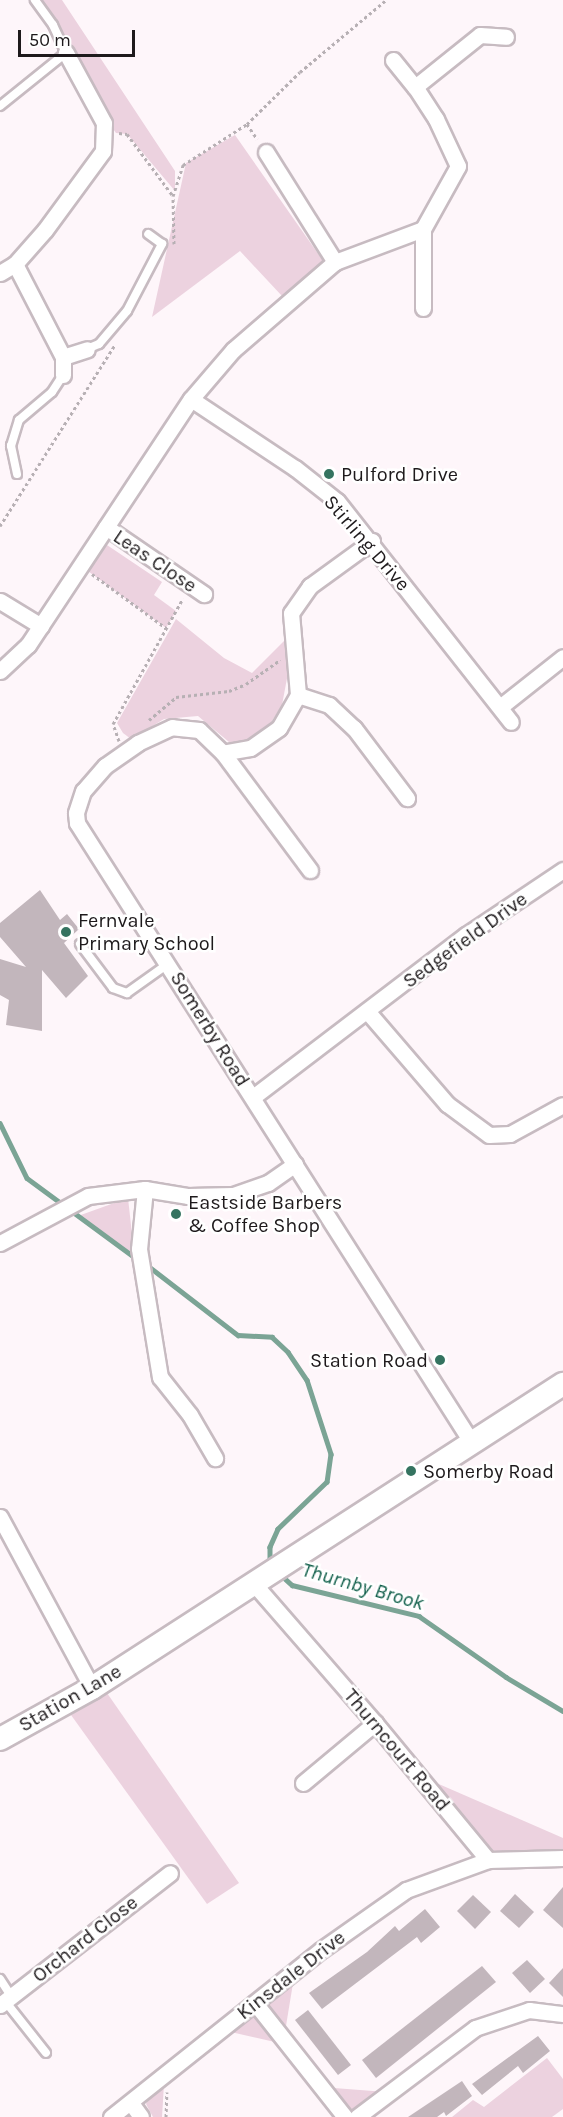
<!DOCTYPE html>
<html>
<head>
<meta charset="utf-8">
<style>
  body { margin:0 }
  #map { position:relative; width:563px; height:2117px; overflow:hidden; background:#fef6fa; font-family:Karla,sans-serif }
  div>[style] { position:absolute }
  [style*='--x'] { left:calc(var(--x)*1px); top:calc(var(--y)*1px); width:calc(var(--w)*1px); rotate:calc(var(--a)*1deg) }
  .green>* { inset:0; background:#ecd2df }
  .stream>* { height:4.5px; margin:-2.25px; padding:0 2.25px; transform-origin:2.25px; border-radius:2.25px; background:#7ba495 }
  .building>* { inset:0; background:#c2b6bc }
  .path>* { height:3px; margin-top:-1.5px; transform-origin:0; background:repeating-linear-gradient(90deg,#b7b0b4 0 3px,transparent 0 6px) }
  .roads { filter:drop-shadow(2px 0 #c7bbc1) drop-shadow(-2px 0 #c7bbc1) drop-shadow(0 2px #c7bbc1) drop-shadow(0 -2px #c7bbc1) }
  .lane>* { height:8px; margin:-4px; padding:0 4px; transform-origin:4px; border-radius:4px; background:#fff }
  .street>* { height:15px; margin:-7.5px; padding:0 7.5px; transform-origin:7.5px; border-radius:7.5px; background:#fff }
  .secondary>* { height:22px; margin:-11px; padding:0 11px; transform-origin:11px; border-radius:11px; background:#fff }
  .dots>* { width:16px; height:16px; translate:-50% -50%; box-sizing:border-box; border:3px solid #fff; border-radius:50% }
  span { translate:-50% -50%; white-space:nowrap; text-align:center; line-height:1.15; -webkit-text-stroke:5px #fff; paint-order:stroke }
  .poi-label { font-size:20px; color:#1e1a1c }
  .left { translate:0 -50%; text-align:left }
  .right { translate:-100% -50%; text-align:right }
  .street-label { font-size:20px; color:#1e1a1c }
  .water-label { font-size:21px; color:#12604c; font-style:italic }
  .scale { position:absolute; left:18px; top:30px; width:117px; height:27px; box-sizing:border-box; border:3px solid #1e1a1c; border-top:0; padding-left:8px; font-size:18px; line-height:21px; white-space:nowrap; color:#1e1a1c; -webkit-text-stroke:4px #fff; paint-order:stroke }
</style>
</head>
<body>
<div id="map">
  <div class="green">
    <div style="clip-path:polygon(40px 0,62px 0,175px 171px,175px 191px,127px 134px,116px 133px,96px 105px,77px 53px)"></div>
    <div style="clip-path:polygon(235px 135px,326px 265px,282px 296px,240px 251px,152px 317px,186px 163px)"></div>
    <div style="clip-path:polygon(101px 541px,162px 582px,154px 595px,176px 611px,166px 628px,81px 566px)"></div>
    <div style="clip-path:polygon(176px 619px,224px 658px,252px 673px,285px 640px,288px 673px,282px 705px,269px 726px,245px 742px,229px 742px,198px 716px,164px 719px,131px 739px,123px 733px,117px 723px)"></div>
    <div style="clip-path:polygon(128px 1198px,134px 1252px,129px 1252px,78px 1216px)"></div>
    <div style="clip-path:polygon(107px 1693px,239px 1883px,207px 1904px,71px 1715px)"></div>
    <div style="clip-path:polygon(418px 1775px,563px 1838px,563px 1858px,488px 1860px)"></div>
    <div style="clip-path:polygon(295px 1971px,285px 2032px,258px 2000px)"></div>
    <div style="clip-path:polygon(254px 2003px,288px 2045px,222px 2030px)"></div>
    <div style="clip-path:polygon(547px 2058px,563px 2079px,563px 2109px,552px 2117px,452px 2117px,473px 2100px,484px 2107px)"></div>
    <div style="clip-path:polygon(164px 2084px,162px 2117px,153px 2117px,146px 2104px,150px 2095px)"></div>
    <div style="clip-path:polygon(321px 2087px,386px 2092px,345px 2117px)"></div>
  </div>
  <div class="stream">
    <div style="--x:0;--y:1123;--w:61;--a:63.9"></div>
    <div style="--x:27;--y:1178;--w:137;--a:36.4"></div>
    <div style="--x:147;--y:1265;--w:115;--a:37.6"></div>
    <div style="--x:238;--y:1335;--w:34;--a:3"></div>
    <div style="--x:272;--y:1337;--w:22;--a:43"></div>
    <div style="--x:288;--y:1352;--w:34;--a:56"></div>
    <div style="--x:307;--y:1380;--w:78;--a:72"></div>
    <div style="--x:331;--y:1454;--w:28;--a:98"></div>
    <div style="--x:327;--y:1482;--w:68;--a:136.2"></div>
    <div style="--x:278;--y:1529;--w:20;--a:114"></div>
    <div style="--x:270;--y:1547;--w:18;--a:90"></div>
    <div style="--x:281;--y:1575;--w:15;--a:42"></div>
    <div style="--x:292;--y:1585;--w:131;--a:13.7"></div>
    <div style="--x:419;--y:1616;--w:106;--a:35"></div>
    <div style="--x:506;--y:1677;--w:66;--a:30.8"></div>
  </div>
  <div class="building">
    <div style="clip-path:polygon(40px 890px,60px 920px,67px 914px,79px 929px,64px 943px,88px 976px,66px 998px,42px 970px,42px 1031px,6px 1025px,9px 1000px,0 995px,0 959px,26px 967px,0 937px,0 923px)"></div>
    <div style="clip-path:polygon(563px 1887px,563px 1928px,543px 1910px)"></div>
    <div style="clip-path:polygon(515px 1894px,534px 1912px,519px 1928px,500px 1911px)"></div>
    <div style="clip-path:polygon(473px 1895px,491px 1912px,475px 1929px,457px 1911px)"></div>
    <div style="clip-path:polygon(425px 1909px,440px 1927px,421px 1943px,417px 1937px,322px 2009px,309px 1993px,367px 1952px,395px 1926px,399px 1931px)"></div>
    <div style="clip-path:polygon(527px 1960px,545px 1979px,530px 1993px,512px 1973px)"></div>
    <div style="clip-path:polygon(482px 1966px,496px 1982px,376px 2078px,362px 2060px)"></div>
    <div style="clip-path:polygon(563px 1968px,563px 1997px,549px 1983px)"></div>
    <div style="clip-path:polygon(308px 2010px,351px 2065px,338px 2075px,295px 2020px)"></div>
    <div style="clip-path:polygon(538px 2036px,550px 2051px,523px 2073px,518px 2066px,482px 2095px,472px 2084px)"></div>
    <div style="clip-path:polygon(462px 2081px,472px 2096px,446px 2116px,444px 2112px,437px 2117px,408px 2117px)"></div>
  </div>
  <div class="path">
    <div style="--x:247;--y:124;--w:18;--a:56"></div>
    <div style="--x:119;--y:133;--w:8;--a:7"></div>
    <div style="--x:127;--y:134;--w:77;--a:53.4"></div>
    <div style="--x:174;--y:244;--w:48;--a:-91.2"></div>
    <div style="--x:173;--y:196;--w:33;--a:-72"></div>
    <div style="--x:183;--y:165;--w:76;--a:-32.6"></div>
    <div style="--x:247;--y:124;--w:74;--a:-44.5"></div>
    <div style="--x:300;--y:72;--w:112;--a:-39.9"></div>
    <div style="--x:0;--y:526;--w:214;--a:-57.6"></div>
    <div style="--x:92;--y:574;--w:92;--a:36.1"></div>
    <div style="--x:149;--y:720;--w:35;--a:-40"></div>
    <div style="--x:176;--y:697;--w:53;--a:-6.5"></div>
    <div style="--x:229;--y:691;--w:18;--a:-22"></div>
    <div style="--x:246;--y:684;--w:42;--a:-35.2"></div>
    <div style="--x:119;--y:741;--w:18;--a:-109"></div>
    <div style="--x:113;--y:724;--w:144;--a:-60.9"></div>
    <div style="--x:166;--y:2117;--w:25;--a:-88"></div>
  </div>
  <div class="roads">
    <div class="lane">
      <div style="--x:0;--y:106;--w:85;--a:-38.8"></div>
      <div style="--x:66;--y:53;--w:31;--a:-115"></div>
      <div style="--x:53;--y:25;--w:31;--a:-126"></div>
      <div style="--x:87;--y:349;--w:13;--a:-23"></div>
      <div style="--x:99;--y:344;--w:43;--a:-49.7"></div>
      <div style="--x:127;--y:311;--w:76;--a:-62.4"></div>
      <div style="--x:162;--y:244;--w:17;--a:-144"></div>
      <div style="--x:17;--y:474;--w:29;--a:-102"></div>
      <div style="--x:11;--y:446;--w:27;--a:-73"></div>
      <div style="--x:19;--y:420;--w:43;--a:-40.3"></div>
      <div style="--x:52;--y:392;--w:20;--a:-57"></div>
      <div style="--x:80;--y:944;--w:55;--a:53.1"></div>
      <div style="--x:113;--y:988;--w:15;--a:20"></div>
      <div style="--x:127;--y:993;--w:50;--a:-35.3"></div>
      <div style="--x:0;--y:1979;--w:20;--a:57"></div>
      <div style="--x:5;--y:2001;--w:66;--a:51.7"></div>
    </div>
    <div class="street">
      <div style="--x:393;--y:60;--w:35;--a:51"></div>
      <div style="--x:266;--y:152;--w:130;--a:57.9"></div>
      <div style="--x:423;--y:229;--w:79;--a:90"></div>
      <div style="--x:15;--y:264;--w:105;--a:62.7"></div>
      <div style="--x:63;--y:357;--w:18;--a:90"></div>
      <div style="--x:0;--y:273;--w:17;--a:-31"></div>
      <div style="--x:15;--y:264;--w:45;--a:-48.6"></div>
      <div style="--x:45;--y:230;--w:98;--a:-53.7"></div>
      <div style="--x:103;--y:151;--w:28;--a:-88"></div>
      <div style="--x:104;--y:123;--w:80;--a:-118.5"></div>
      <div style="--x:63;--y:357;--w:25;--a:-18"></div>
      <div style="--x:191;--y:399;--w:125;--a:33.6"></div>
      <div style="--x:295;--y:468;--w:53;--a:38.2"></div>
      <div style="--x:337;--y:501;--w:281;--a:51.8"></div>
      <div style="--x:106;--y:527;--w:119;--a:34.4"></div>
      <div style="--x:372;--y:541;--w:77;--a:144"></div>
      <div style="--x:310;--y:586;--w:33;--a:125"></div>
      <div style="--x:291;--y:613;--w:82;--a:85.1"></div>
      <div style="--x:298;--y:695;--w:38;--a:120"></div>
      <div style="--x:279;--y:728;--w:35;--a:145"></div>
      <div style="--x:250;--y:748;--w:27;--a:170"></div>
      <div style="--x:223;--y:753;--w:33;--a:-136"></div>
      <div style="--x:199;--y:730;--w:27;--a:-174"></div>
      <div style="--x:172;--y:727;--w:38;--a:155"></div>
      <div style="--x:138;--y:743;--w:40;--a:145.1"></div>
      <div style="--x:105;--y:766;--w:33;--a:131"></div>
      <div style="--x:83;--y:791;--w:23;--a:108"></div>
      <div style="--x:76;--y:813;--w:10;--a:84"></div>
      <div style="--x:77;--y:823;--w:735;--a:57.5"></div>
      <div style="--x:0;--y:601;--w:48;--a:31.4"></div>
      <div style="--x:0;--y:671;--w:38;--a:-43"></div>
      <div style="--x:28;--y:645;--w:295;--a:-56.5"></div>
      <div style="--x:191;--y:399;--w:65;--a:-49.4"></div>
      <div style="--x:233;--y:350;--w:135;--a:-40.8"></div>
      <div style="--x:335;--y:262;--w:94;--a:-20.6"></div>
      <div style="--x:423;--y:229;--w:72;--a:-60.9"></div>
      <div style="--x:458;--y:166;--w:52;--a:-115.1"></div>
      <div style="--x:436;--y:119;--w:38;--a:-123"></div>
      <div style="--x:415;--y:87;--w:83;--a:-38.7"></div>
      <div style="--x:480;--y:35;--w:26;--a:4"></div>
      <div style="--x:298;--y:695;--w:33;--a:18"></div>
      <div style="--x:329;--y:705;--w:34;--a:43"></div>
      <div style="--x:354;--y:728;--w:88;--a:52.9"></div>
      <div style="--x:500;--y:707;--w:80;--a:-38.4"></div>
      <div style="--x:223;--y:753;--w:146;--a:53.4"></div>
      <div style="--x:367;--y:1011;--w:123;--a:49.3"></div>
      <div style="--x:447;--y:1104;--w:52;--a:36.4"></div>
      <div style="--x:489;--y:1135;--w:21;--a:-3"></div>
      <div style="--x:510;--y:1134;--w:60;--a:-28.7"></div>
      <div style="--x:253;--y:1097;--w:268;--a:-37.3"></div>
      <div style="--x:466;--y:935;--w:117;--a:-33.8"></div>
      <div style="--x:145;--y:1189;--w:60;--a:95.7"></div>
      <div style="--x:139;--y:1249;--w:130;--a:80.7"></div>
      <div style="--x:160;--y:1377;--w:48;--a:51.7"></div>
      <div style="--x:190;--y:1415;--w:50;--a:59.8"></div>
      <div style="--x:0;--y:1243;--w:100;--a:-28.1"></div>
      <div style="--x:88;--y:1196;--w:57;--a:-7"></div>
      <div style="--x:145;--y:1189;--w:44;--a:9.2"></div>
      <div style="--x:188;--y:1196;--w:45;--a:-1.3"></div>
      <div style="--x:233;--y:1195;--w:37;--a:-19"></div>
      <div style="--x:268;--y:1183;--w:33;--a:-35"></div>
      <div style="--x:0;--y:1517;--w:194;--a:61.7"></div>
      <div style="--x:255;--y:1585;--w:183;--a:49"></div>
      <div style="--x:375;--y:1723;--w:178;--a:50.5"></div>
      <div style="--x:488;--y:1860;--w:75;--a:-1.5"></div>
      <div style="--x:303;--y:1783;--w:94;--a:-39.8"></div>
      <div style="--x:255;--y:2003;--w:145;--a:51.7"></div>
      <div style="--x:0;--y:2005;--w:215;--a:-37.8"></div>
      <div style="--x:131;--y:2103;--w:17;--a:54"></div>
      <div style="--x:111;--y:2117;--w:268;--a:-38.5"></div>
      <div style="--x:321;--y:1950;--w:104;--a:-35.2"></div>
      <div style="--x:406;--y:1890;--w:87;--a:-20.1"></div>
      <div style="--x:357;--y:2117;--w:148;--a:-37"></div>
      <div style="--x:475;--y:2028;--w:57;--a:-18.4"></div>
      <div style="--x:529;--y:2010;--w:34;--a:7"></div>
    </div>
    <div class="secondary">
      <div style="--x:0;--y:1739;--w:105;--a:-29"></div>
      <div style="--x:92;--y:1688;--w:561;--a:-32.84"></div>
    </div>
  </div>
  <div class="dots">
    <div style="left:329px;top:474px;background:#357360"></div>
    <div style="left:66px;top:932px;background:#357360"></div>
    <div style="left:176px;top:1214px;background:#357360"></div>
    <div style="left:440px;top:1360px;background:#357360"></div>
    <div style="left:411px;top:1471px;background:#357360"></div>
  </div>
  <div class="poi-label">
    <span class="left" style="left:341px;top:474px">Pulford Drive</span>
    <span class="left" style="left:78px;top:932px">Fernvale<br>Primary School</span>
    <span class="left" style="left:188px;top:1214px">Eastside Barbers<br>&amp; Coffee Shop</span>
    <span class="right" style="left:428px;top:1360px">Station Road</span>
    <span class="left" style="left:423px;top:1471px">Somerby Road</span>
  </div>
  <div class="street-label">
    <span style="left:367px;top:543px;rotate:49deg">Stirling Drive</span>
    <span style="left:155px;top:561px;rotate:34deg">Leas Close</span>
    <span style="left:465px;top:940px;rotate:-36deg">Sedgefield Drive</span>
    <span style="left:210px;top:1029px;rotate:58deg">Somerby Road</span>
    <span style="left:70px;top:1698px;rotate:-30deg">Station Lane</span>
    <span style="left:397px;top:1750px;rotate:50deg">Thurncourt Road</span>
    <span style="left:85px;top:1939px;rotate:-38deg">Orchard Close</span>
    <span style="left:291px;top:1975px;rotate:-38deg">Kinsdale Drive</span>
  </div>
  <div class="water-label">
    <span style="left:363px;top:1586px;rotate:16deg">Thurnby Brook</span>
  </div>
  <div class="scale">50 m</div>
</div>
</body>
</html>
